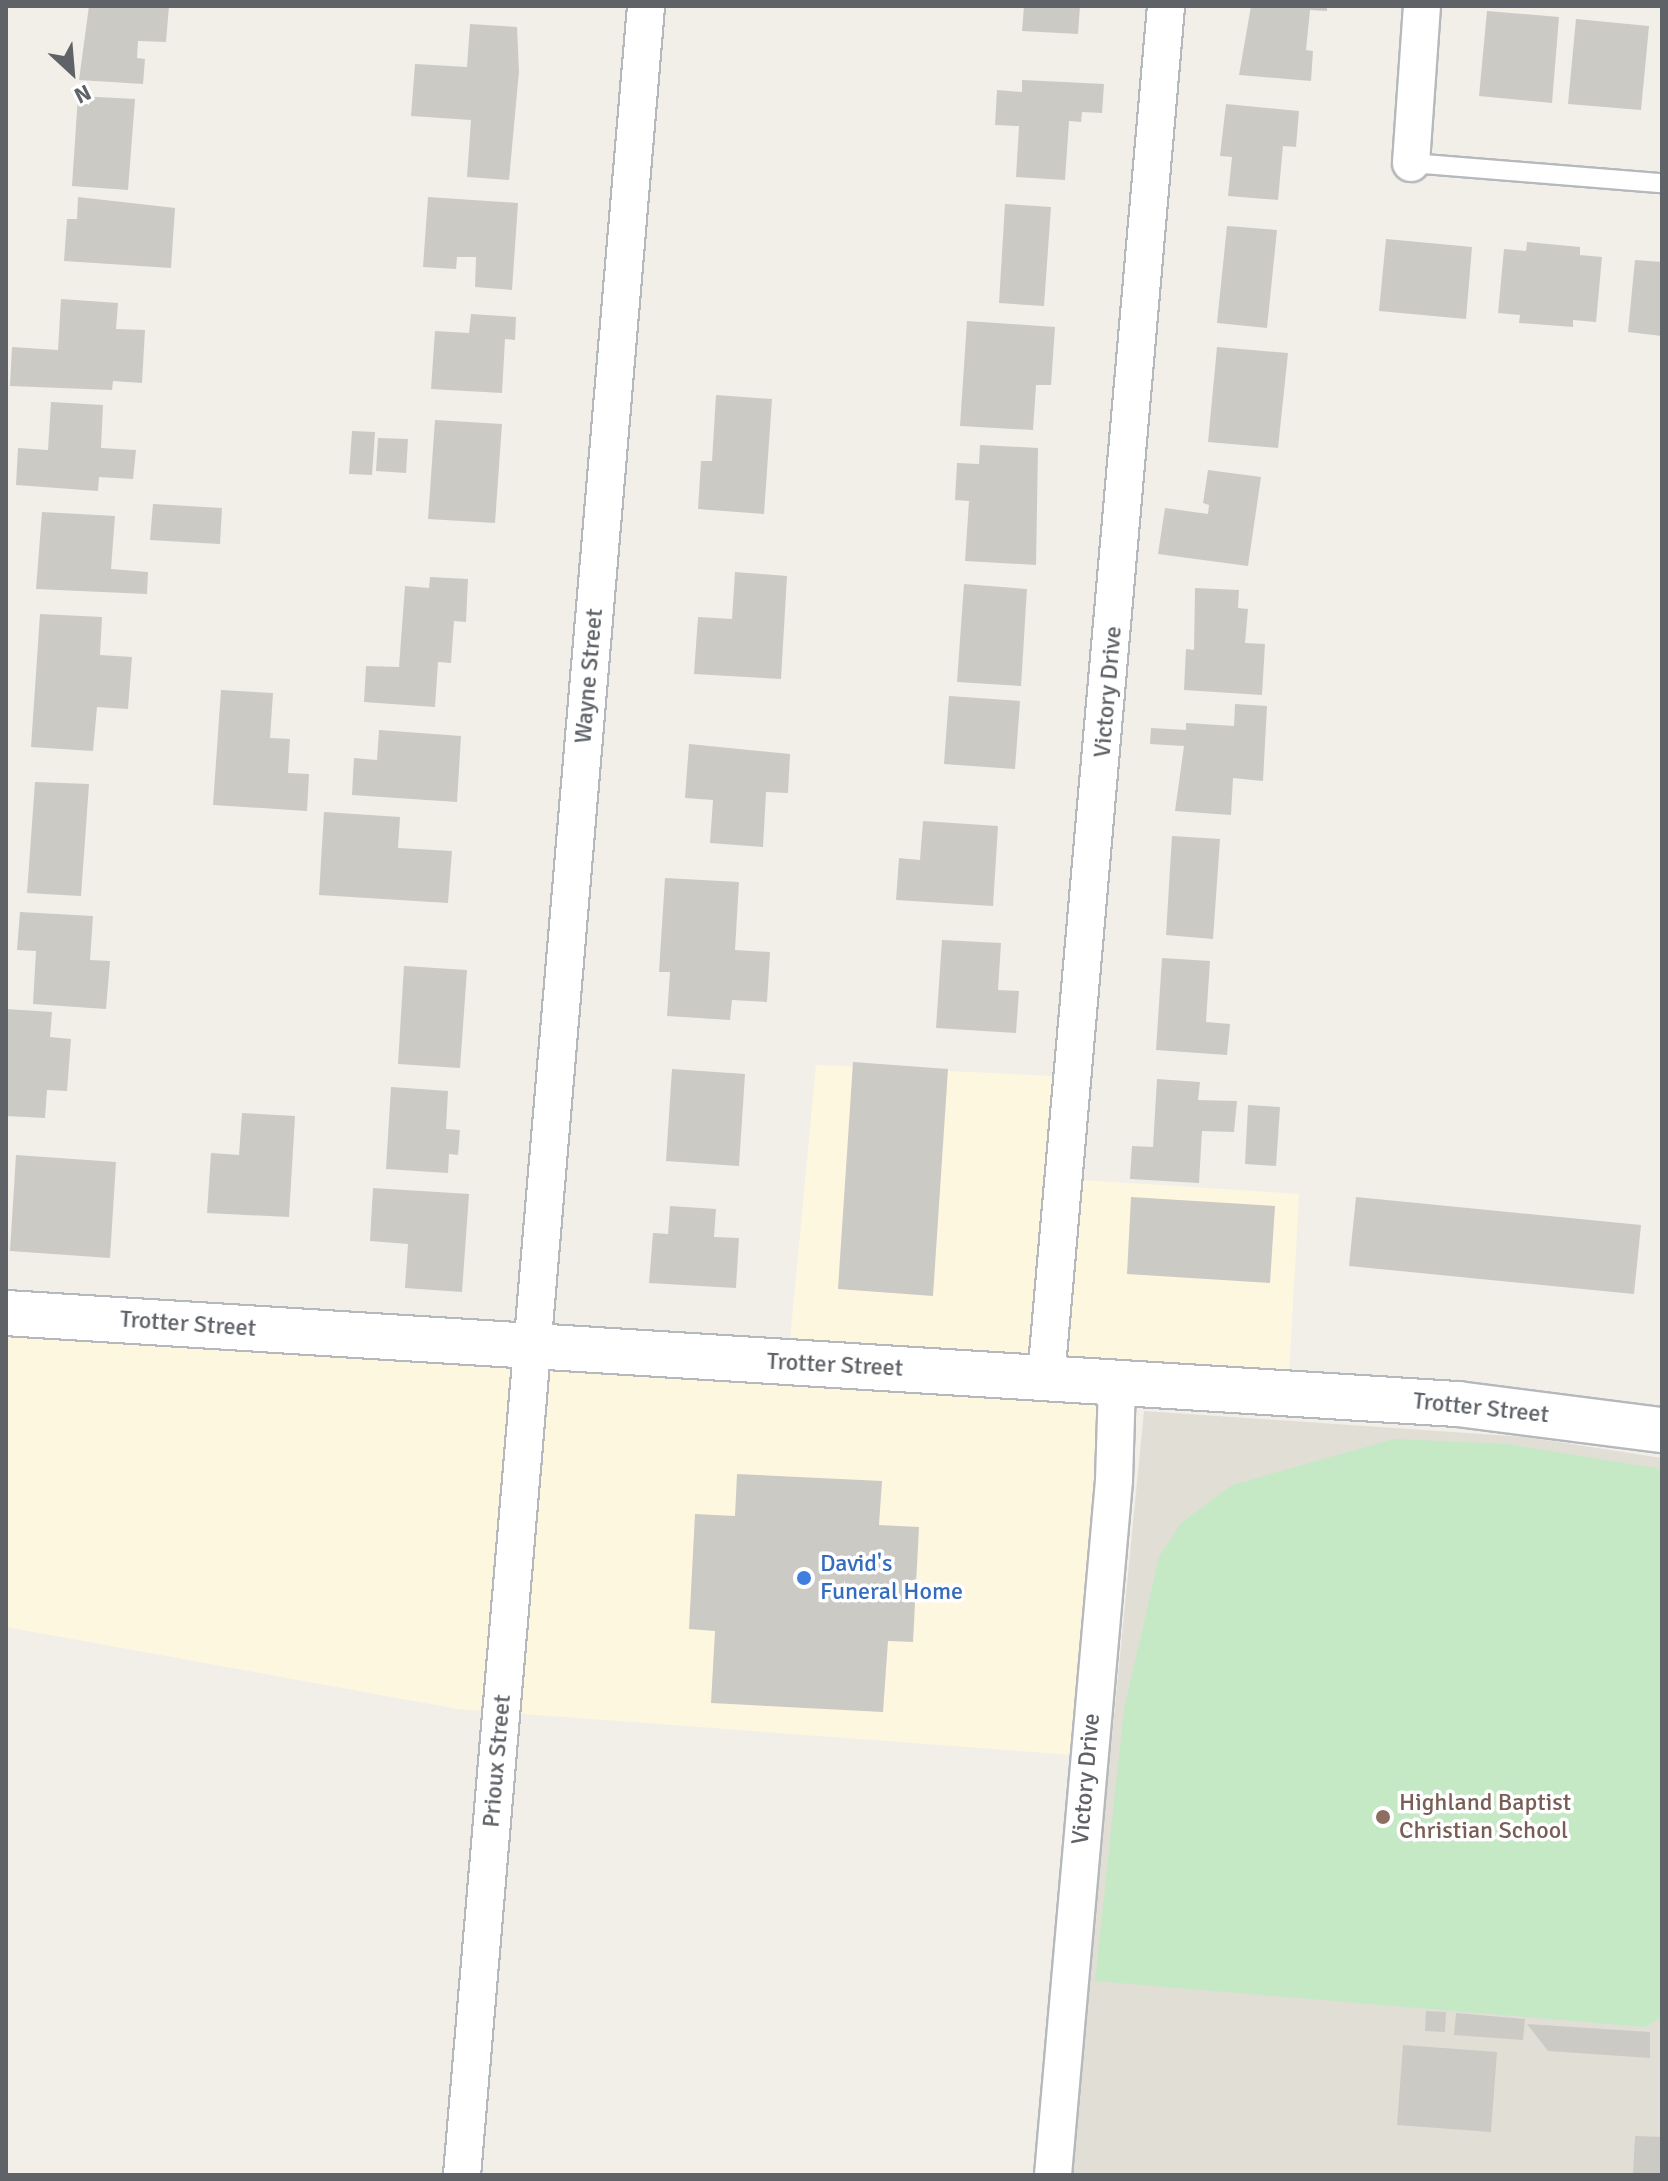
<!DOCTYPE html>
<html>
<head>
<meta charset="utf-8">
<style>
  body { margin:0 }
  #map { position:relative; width:1668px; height:2181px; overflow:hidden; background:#f1efe8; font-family:Signika,sans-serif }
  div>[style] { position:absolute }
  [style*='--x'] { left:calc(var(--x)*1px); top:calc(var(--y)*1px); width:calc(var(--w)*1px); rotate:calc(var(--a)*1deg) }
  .commercial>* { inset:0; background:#fef7e0 }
  .education>* { inset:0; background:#e1ded6 }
  .green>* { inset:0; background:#c5e8c5 }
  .building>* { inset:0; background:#cccac5 }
  .roads { filter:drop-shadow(2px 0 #b5b8bc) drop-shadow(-2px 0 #b5b8bc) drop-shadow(0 2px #b5b8bc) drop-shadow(0 -2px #b5b8bc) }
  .service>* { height:18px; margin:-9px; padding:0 9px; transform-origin:9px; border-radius:9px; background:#fff }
  .minor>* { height:36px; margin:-18px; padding:0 18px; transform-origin:18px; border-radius:18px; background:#fff }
  .tertiary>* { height:44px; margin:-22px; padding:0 22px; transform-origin:22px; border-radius:22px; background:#fff }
  .dots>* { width:22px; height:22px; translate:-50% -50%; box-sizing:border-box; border:4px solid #fff; border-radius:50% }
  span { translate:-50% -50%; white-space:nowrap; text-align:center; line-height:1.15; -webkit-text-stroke:7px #fff; paint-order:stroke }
  .street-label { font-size:24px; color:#5f6368 }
  .shop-label { font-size:24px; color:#366cbe }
  .left { translate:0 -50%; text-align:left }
  .education-label { font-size:24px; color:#785e54 }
  .frame { position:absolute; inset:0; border:8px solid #5f6368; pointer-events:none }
  .north { position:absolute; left:32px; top:32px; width:80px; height:80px; -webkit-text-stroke:6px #fff; paint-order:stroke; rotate:154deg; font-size:22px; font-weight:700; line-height:32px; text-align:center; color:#5f6368 }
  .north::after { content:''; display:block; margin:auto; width:28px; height:36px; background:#5f6368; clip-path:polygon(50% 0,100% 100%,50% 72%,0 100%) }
</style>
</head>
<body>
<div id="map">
  <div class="commercial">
    <div style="clip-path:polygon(816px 1065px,1075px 1077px,1066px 1179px,1299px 1194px,1288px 1393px,1117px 1383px,1088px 1756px,458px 1709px,6px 1627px,6px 1312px,788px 1362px)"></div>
  </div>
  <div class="education">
    <div style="clip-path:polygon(1144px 1411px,1526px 1437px,1662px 1458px,1662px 2175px,1069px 2175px)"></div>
  </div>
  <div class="green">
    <div style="clip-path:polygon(1394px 1439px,1507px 1444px,1662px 1469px,1662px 2016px,1646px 2027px,1095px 1981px,1124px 1709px,1159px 1557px,1181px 1523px,1232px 1485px)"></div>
  </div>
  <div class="building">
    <div style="clip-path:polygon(89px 6px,169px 6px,166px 42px,138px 41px,137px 58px,145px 59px,143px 84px,79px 80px)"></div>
    <div style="clip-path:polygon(1024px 6px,1080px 6px,1078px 34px,1022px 31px)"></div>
    <div style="clip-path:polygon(1251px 6px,1327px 6px,1327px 11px,1310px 10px,1306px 50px,1313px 51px,1311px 81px,1239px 75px)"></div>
    <div style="clip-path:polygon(1487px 11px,1559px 17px,1552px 103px,1479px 96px)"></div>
    <div style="clip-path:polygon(1576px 19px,1649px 26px,1641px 110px,1568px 104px)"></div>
    <div style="clip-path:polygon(470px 24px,517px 27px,519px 71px,509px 180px,467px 177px,471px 120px,411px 116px,415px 64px,467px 67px)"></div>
    <div style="clip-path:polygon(1022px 80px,1104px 84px,1102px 113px,1082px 112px,1081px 122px,1069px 121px,1065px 180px,1016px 177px,1019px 126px,995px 125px,997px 90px,1022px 92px)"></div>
    <div style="clip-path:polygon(78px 96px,135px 99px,128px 190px,72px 186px)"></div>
    <div style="clip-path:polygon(1226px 104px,1299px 111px,1296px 147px,1283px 146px,1278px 200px,1228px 196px,1232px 157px,1220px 156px)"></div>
    <div style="clip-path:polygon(78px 197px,175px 208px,171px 268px,64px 261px,67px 219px,77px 219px)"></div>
    <div style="clip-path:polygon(428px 197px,518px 203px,512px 290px,475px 287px,476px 257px,457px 257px,456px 269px,423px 267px)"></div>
    <div style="clip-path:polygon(1005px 204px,1051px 207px,1044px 306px,999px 303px)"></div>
    <div style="clip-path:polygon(1227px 226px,1277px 230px,1267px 328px,1217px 323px)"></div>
    <div style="clip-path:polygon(1386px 239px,1472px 247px,1466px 319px,1379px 311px)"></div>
    <div style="clip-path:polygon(1527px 242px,1580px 247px,1580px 255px,1602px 257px,1596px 322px,1573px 320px,1573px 327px,1519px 323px,1520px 315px,1498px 313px,1504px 249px,1526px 251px)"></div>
    <div style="clip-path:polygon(1635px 260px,1662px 262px,1662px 336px,1628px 332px)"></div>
    <div style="clip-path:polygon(61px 299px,118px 303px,116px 329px,145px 330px,142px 383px,113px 381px,112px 390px,10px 386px,12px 347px,58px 350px)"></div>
    <div style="clip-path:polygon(471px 314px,516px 317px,515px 340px,505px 339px,502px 393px,431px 389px,435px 331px,469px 333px)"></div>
    <div style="clip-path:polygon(967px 321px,1055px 327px,1051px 385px,1036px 385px,1033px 430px,960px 426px)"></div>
    <div style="clip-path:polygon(1217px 347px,1288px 353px,1278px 448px,1208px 442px)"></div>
    <div style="clip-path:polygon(716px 395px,772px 399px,764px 514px,698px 509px,701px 461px,712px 461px)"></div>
    <div style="clip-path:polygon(51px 402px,103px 405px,101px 448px,136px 450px,133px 479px,99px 477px,98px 491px,16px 485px,18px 448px,48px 450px)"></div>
    <div style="clip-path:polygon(435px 420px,502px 424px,495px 523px,428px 519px)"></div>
    <div style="clip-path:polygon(352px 431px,375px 432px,372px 475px,349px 474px)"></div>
    <div style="clip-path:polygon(378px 438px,408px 439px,406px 473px,376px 471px)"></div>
    <div style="clip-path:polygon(980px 445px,1038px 448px,1036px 565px,965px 561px,969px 501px,955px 500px,957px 463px,979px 464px)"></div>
    <div style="clip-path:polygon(1208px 470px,1261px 477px,1248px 566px,1158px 554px,1165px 508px,1208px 514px,1209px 505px,1203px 503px)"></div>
    <div style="clip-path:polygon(153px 504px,222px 508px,220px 544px,150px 540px)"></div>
    <div style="clip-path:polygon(42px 512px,115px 516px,111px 569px,148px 572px,147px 594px,36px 589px)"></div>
    <div style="clip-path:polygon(735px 572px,787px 576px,781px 679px,694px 674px,698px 617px,732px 619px)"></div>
    <div style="clip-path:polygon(430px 577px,468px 579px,466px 622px,454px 621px,451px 663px,438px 662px,435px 707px,364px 702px,366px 666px,399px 667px,405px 586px,429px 588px)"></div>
    <div style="clip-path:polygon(964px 584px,1027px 589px,1021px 686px,957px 682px)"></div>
    <div style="clip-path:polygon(1195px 588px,1239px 590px,1238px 608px,1248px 609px,1245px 643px,1265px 644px,1262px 695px,1184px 690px,1186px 649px,1194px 650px)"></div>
    <div style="clip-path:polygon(40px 614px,102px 617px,100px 655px,132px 657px,128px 709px,97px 707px,93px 751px,31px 747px)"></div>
    <div style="clip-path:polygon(221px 690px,273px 693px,270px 738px,290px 739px,288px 773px,309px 774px,307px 811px,213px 805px)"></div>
    <div style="clip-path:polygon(949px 696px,1020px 701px,1015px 769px,944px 764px)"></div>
    <div style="clip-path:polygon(1235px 704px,1267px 706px,1263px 781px,1233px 778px,1231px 815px,1175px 811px,1184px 746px,1150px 744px,1151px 728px,1186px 730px,1186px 723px,1234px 726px)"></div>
    <div style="clip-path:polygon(379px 730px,461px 736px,457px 802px,352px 795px,354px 758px,377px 760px)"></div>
    <div style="clip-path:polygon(689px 744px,790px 754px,788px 793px,766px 792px,763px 847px,710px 843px,713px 800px,685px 798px)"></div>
    <div style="clip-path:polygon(35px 782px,89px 784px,81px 896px,27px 893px)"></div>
    <div style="clip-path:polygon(324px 812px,400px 817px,398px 848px,452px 851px,448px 903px,319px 895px)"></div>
    <div style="clip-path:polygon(923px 821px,998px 826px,993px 906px,896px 900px,899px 858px,920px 860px)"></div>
    <div style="clip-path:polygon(1172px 836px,1220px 839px,1213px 939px,1166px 935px)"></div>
    <div style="clip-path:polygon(665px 878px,739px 882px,735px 950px,770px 952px,767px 1002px,732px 1000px,730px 1020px,667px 1016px,670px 972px,659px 972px)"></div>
    <div style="clip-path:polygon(20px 912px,93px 916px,90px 960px,110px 961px,106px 1009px,33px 1004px,36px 951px,17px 950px)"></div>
    <div style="clip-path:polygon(942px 940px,1001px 943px,998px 990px,1019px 991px,1016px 1033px,936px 1028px)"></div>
    <div style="clip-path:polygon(1162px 958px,1210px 961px,1206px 1022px,1230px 1024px,1227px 1055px,1156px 1050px)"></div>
    <div style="clip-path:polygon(404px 966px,467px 970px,460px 1068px,398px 1064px)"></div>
    <div style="clip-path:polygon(6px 1009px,52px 1012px,50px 1037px,71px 1039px,67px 1091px,47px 1090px,45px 1118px,6px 1116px)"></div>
    <div style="clip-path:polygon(853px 1062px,948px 1069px,933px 1296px,838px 1289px)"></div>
    <div style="clip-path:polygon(672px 1069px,745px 1074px,739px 1166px,666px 1161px)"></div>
    <div style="clip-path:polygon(1157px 1079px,1200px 1082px,1198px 1100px,1237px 1101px,1234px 1132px,1202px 1131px,1199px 1183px,1130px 1179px,1132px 1146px,1153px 1147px)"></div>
    <div style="clip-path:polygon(391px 1087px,448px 1091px,446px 1129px,460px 1130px,458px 1155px,449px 1154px,448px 1173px,386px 1169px)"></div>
    <div style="clip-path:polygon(1248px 1105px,1280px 1107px,1276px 1166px,1245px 1164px)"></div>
    <div style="clip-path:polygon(242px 1113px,295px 1116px,289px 1217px,207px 1213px,211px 1153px,239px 1155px)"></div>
    <div style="clip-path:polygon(16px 1155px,116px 1162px,110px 1258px,10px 1251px)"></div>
    <div style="clip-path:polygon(373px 1188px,469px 1194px,462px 1292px,405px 1288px,408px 1244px,370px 1241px)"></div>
    <div style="clip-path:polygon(1131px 1197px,1275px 1206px,1270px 1283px,1127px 1274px)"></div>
    <div style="clip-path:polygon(1356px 1197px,1641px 1225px,1634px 1294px,1349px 1266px)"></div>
    <div style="clip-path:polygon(670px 1206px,716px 1209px,714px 1237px,739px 1238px,736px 1288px,649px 1283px,653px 1233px,668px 1234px)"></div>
    <div style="clip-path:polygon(737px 1474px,882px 1481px,879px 1525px,919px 1527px,913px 1642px,888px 1641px,883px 1712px,711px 1703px,715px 1631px,689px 1629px,695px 1514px,735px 1516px)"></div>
    <div style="clip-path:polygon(1426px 2011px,1446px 2012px,1445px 2032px,1425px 2031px)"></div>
    <div style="clip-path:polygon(1456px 2013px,1525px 2019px,1523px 2040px,1454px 2035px)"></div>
    <div style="clip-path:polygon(1527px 2024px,1650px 2032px,1650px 2058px,1548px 2051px)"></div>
    <div style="clip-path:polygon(1403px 2045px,1497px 2052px,1491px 2132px,1397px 2125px)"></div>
    <div style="clip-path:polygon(1635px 2136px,1662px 2137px,1662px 2175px,1633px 2175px)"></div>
  </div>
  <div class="roads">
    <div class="service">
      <div style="--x:1411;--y:163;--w:252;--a:4.6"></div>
    </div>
    <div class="minor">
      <div style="--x:1411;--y:163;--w:157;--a:-86"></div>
      <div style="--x:1046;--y:1378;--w:1377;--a:-85"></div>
      <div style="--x:462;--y:2175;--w:2177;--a:-85.15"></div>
      <div style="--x:1053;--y:2175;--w:698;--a:-84.98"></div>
      <div style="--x:1114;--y:1480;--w:97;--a:-88.2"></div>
    </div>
    <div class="tertiary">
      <div style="--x:6;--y:1313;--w:1455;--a:3.59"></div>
      <div style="--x:1458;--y:1404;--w:206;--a:7.3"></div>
    </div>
  </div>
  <div class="dots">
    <div style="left:804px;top:1578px;background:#3f7fe0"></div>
    <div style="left:1383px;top:1817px;background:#8d6e63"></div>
  </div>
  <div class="street-label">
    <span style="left:589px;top:676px;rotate:-85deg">Wayne Street</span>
    <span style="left:1108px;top:692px;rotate:-85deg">Victory Drive</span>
    <span style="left:188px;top:1324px;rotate:4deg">Trotter Street</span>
    <span style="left:835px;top:1365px;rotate:3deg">Trotter Street</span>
    <span style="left:1481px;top:1408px;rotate:6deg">Trotter Street</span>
    <span style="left:497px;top:1761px;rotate:-85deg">Prioux Street</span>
    <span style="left:1086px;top:1779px;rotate:-85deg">Victory Drive</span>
  </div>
  <div class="shop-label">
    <span class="left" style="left:820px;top:1578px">David's<br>Funeral Home</span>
  </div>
  <div class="education-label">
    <span class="left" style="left:1399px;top:1817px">Highland Baptist<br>Christian School</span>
  </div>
  <div class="frame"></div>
  <div class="north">N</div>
</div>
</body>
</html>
